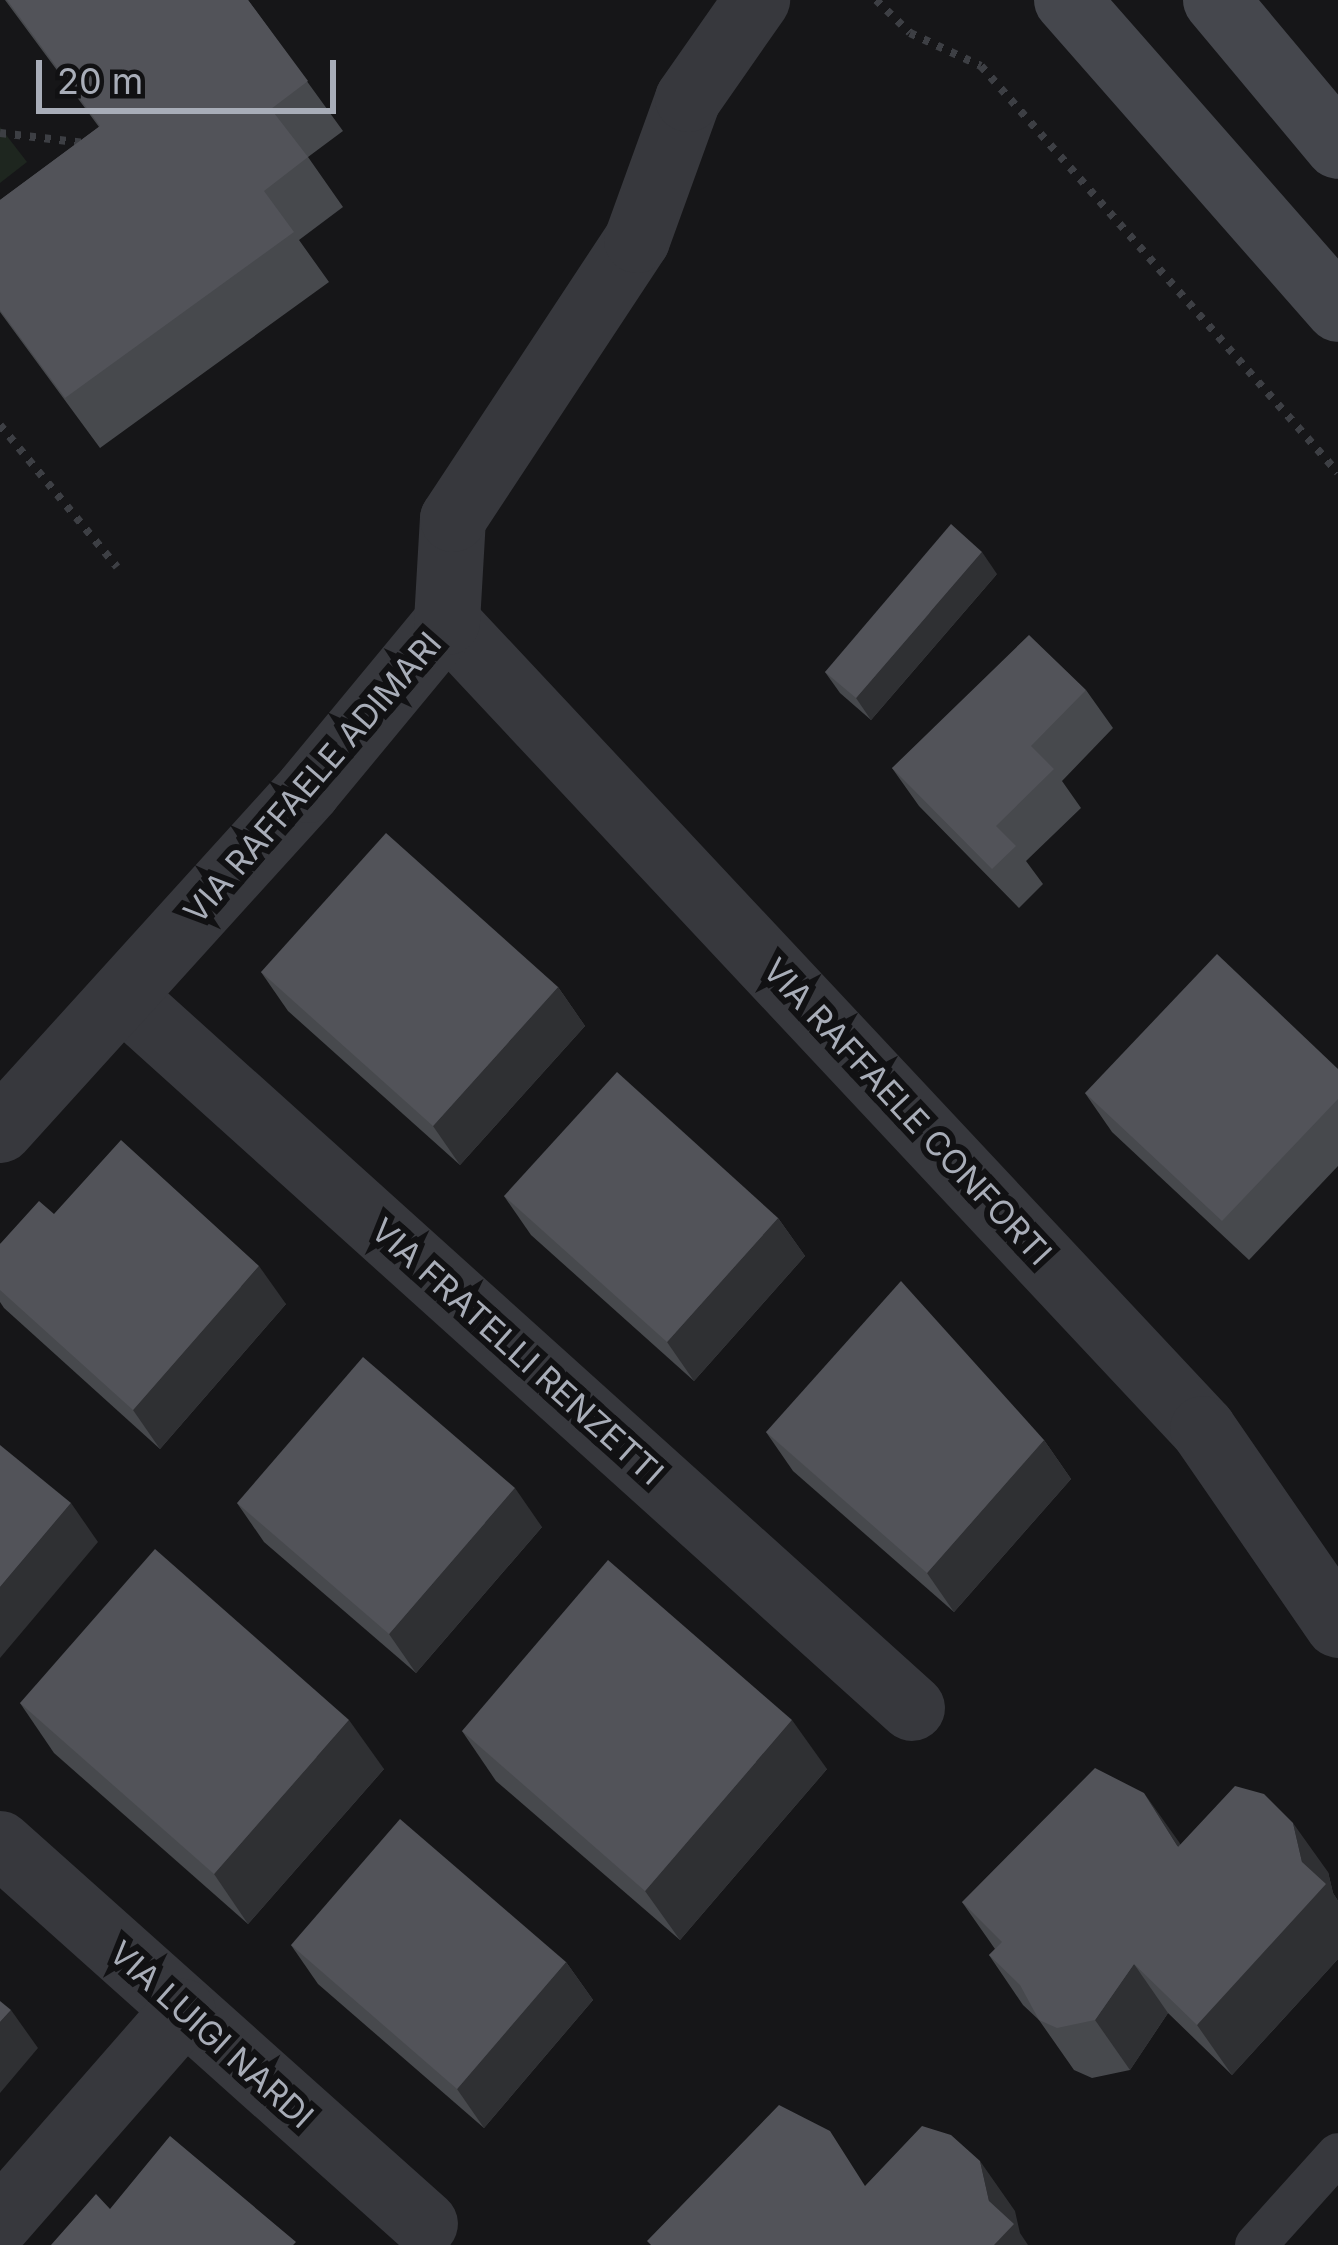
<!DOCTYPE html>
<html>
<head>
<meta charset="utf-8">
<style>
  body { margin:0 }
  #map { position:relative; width:1338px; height:2245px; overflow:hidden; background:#161618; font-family:Inter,sans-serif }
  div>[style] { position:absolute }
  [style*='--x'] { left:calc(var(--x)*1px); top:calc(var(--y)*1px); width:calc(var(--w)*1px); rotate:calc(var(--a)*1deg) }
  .green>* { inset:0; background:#1e261f }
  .path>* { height:8px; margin-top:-4px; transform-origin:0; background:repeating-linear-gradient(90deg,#3d3f44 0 6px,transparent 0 15px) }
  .service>* { height:42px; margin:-21px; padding:0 21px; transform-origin:21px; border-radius:21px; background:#37383d }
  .minor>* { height:66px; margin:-33px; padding:0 33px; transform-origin:33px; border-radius:33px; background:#37383d }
  .secondary>* { height:66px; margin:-33px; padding:0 33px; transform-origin:33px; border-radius:33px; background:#45474d }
  .wall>* { inset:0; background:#47494d }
  .shaded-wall>* { inset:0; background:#2f3033 }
  .building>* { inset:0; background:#525359 }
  span { translate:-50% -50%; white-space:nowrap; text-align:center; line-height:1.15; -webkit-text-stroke:12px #111113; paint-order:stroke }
  .street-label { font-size:33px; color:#a8adb8 }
  .scale { position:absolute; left:36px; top:60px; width:300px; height:54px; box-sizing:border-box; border:6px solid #a8adb8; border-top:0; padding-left:15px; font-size:36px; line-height:42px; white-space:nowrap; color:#a8adb8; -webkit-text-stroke:9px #111113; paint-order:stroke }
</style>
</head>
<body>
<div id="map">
  <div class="green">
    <div style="clip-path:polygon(0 127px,27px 162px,0 183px)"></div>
  </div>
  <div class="path">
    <div style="--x:876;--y:0;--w:47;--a:44.1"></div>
    <div style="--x:910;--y:33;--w:78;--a:24.9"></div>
    <div style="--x:981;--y:66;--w:541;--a:48.74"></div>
    <div style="--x:0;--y:133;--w:85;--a:6.8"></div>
    <div style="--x:0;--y:425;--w:184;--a:50.5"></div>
  </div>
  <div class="service">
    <div style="--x:1256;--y:2245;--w:122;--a:-48"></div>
  </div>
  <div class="minor">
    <div style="--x:447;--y:622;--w:1106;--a:46.87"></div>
    <div style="--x:1203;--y:1429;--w:238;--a:55.4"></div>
    <div style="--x:123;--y:997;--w:1062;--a:42.02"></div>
    <div style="--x:0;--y:1130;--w:459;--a:-47.8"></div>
    <div style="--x:308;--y:790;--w:218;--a:-50.4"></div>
    <div style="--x:447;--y:622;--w:103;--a:-86.7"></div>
    <div style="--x:453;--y:519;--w:334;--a:-56.6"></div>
    <div style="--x:637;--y:240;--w:150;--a:-70.1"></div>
    <div style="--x:688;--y:99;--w:121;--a:-55.1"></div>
    <div style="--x:0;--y:1844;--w:570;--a:41.8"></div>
    <div style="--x:0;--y:2221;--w:278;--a:-48.8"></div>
  </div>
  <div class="secondary">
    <div style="--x:1067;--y:0;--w:411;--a:48.7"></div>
    <div style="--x:1216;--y:0;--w:190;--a:50.1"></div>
  </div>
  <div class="wall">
    <div style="clip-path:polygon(5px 0,248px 0,343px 131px,308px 157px,343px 207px,299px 240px,329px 282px,100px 448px,0 312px,0 200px,99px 127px)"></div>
    <div style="clip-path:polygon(997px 574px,871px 720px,840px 693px,825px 672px)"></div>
    <div style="clip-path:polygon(1086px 690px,1113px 728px,1062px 781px,1081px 808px,1026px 861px,1043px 884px,1019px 908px,919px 806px,892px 768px)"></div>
    <div style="clip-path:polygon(261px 972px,558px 987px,585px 1026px,460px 1165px,288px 1011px)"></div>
    <div style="clip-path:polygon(1338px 1069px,1338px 1166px,1249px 1260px,1112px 1132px,1085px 1093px)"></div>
    <div style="clip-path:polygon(504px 1196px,778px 1218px,805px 1256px,694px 1381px,531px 1235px)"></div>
    <div style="clip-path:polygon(54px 1214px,286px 1304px,160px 1449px,4px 1308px,0 1302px,0 1244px)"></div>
    <div style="clip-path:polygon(766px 1432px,1044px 1440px,1071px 1479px,954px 1612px,793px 1471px)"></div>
    <div style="clip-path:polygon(237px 1503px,542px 1527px,416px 1673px,264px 1542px)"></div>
    <div style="clip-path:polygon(20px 1703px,384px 1769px,248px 1924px,54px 1753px)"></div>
    <div style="clip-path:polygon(462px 1731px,827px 1769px,680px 1940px,496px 1781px)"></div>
    <div style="clip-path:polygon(1180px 1845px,1328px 1872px,1333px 1893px,1338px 1901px,1338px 1959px,1232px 2075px,1168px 2013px,1130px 2070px,1092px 2078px,1074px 2070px,1039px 2020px,1023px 2005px,989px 1955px,995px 1949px,962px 1902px)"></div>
    <div style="clip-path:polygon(291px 1945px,566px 1962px,593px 2000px,484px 2128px,318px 1984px)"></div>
  </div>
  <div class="shaded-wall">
    <div style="clip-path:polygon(982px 552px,997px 574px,871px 720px,856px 698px)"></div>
    <div style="clip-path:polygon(558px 987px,585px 1026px,460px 1165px,433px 1126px)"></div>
    <div style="clip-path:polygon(778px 1218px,805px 1256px,694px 1381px,667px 1342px)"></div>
    <div style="clip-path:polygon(259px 1266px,286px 1304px,160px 1449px,133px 1410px)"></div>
    <div style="clip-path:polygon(1044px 1440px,1071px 1479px,954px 1612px,927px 1573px)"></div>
    <div style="clip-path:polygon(515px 1488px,542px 1527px,416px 1673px,389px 1634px)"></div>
    <div style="clip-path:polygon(71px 1503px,98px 1542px,0 1658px,0 1587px)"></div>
    <div style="clip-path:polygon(349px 1720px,384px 1769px,248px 1924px,214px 1874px)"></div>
    <div style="clip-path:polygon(792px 1720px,827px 1769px,680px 1940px,645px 1891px)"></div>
    <div style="clip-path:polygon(1144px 1793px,1179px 1842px,1213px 1897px,1178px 1847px)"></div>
    <div style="clip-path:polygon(1293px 1823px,1328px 1872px,1333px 1893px,1338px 1901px,1338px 1959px,1232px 2075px,1197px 2025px,1302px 1862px)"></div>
    <div style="clip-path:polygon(566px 1962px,593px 2000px,484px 2128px,457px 2089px)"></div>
    <div style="clip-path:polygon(1134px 1964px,1168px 2013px,1130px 2070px,1095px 2020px)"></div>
    <div style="clip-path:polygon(11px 2010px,38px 2048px,0 2093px,0 2022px)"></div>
    <div style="clip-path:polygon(980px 2161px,1015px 2211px,1020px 2233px,1028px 2245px,994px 2245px,989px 2201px)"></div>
  </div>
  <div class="building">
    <div style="clip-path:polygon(7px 0,248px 0,308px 81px,271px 109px,308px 157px,264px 191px,294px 232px,65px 398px,0 310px,0 200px,100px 126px)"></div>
    <div style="clip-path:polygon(951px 524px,982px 552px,856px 698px,825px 672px)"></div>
    <div style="clip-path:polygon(1029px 635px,1086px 690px,1031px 746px,1054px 769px,996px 826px,1016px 846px,992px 869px,892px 768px)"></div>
    <div style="clip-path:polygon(386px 833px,558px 987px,433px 1126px,261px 972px)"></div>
    <div style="clip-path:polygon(1217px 954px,1338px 1069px,1338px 1099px,1222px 1221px,1085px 1093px)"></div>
    <div style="clip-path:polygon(617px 1072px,778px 1218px,667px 1342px,504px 1196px)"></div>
    <div style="clip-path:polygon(121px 1140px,259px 1266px,133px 1410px,0 1290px,0 1244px,39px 1201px,54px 1214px)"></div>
    <div style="clip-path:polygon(901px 1281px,1044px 1440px,927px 1573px,766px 1432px)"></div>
    <div style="clip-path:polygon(363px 1357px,515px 1488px,389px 1634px,237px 1503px)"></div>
    <div style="clip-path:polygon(0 1445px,71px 1503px,0 1587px)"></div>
    <div style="clip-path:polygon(155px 1549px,349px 1720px,214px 1874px,20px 1703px)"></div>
    <div style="clip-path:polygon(608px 1560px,792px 1720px,645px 1891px,462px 1731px)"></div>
    <div style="clip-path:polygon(1095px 1768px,1144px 1793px,1178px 1847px,1235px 1786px,1264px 1794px,1293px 1823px,1302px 1862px,1326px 1884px,1197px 2025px,1134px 1964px,1095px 2020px,1057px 2028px,1039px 2020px,1020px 1985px,989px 1955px,1002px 1942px,962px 1902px)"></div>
    <div style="clip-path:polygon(400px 1819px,566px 1962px,457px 2089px,291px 1945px)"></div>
    <div style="clip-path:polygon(0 2001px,11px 2010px,0 2022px)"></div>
    <div style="clip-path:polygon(779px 2105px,830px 2131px,865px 2186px,922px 2126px,951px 2135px,980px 2161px,989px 2201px,1014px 2224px,994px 2245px,651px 2245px,647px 2241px)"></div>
    <div style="clip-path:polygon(170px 2136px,296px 2242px,293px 2245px,51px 2245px,96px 2194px,110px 2209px)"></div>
  </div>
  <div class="street-label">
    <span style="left:313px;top:778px;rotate:-49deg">VIA RAFFAELE ADIMARI</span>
    <span style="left:907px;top:1112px;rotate:47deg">VIA RAFFAELE CONFORTI</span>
    <span style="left:517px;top:1352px;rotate:42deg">VIA FRATELLI RENZETTI</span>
    <span style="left:211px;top:2035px;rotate:42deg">VIA LUIGI NARDI</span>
  </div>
  <div class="scale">20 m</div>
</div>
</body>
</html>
